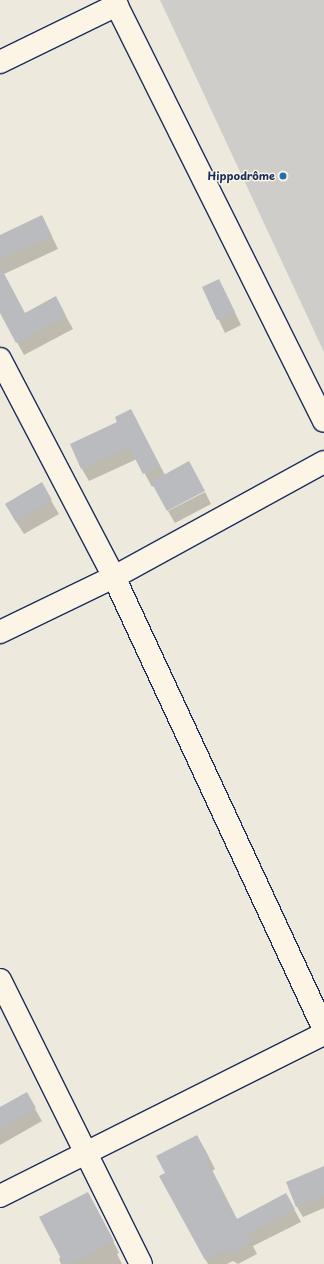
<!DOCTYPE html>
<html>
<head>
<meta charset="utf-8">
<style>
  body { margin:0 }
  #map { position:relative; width:324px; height:1264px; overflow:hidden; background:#eee9dd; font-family:"Playpen Sans",sans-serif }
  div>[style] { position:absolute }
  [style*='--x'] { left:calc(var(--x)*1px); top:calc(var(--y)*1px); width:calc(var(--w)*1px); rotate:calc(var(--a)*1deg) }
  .green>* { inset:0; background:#cfcdca }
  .shadow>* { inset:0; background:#0003 }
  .building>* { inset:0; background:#babbbe }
  .roads { filter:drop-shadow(1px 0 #1b2f5e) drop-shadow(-1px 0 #1b2f5e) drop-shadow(0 1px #1b2f5e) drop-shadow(0 -1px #1b2f5e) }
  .minor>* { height:22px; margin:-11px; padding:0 11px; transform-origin:11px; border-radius:11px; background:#fcf5e5 }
  .dots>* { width:11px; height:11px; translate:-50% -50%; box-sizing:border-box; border:2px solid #fcf5e5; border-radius:50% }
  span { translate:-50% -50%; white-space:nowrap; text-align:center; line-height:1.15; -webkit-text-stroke:3px #fcf5e5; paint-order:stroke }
  .poi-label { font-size:11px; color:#1b2f5e; font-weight:700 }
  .right { translate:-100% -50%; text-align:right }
</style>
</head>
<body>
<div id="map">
  <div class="green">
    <div style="clip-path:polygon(160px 0,324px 0,324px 352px)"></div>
  </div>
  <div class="shadow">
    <div style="clip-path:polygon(42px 216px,58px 249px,4px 274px,25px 314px,55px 297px,73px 329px,24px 355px,0 311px,0 238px)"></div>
    <div style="clip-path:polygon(219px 280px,241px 325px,225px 333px,203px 287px)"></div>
    <div style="clip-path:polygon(131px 410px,165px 475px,152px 487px,137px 459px,89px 481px,82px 469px)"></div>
    <div style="clip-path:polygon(41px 484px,59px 514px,24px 534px,13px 517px)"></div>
    <div style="clip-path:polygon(205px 492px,211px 504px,175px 523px,168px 511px)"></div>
    <div style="clip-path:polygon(26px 1093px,42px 1121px,0 1145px,0 1108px)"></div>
    <div style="clip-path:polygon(204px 1148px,215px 1169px,212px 1171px,237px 1220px,293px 1207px,301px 1222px,253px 1246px,257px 1254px,238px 1264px,233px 1261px,227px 1264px,208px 1264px,160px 1177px)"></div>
    <div style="clip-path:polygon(324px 1168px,324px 1208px,303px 1217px,297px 1207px)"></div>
    <div style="clip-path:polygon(94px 1204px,119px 1253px,117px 1254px,122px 1264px,61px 1264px,59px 1259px)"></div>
  </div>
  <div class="building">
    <div style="clip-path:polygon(42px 215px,52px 236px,0 259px,0 235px)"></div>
    <div style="clip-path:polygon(0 266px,25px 313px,56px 296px,66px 316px,16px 343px,0 313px)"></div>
    <div style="clip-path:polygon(219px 279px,235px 312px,217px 320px,202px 287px)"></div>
    <div style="clip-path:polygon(131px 409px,160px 466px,143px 474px,129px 447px,81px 469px,70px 444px,117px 422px,115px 417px)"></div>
    <div style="clip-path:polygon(189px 461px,205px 491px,167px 511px,151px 482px)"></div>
    <div style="clip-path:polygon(42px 482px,52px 500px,16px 522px,5px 504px)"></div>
    <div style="clip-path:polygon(27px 1092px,36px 1108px,0 1129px,0 1107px)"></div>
    <div style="clip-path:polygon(197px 1135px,209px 1157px,206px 1158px,237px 1219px,286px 1193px,295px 1209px,247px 1234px,251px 1242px,228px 1254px,225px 1249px,205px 1260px,159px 1176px,165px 1173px,156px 1156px)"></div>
    <div style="clip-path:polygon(324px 1166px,324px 1195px,296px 1207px,286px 1182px)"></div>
    <div style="clip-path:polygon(88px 1192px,114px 1241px,70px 1264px,64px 1264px,39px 1217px)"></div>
  </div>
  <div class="roads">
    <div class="minor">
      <div style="--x:114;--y:0;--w:470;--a:63.5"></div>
      <div style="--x:0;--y:62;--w:130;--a:-26"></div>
      <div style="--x:0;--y:359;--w:246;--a:62.4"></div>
      <div style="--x:114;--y:577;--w:499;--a:65.1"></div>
      <div style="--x:0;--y:632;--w:127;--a:-25.8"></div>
      <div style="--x:114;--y:577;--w:239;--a:-28.7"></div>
      <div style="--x:0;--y:980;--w:317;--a:63.6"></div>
      <div style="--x:0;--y:1196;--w:362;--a:-26.6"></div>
    </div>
  </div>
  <div class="dots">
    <div style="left:283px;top:176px;background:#1f6fb2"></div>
  </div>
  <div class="poi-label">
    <span class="right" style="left:275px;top:176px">Hippodrôme</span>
  </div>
</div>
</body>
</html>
